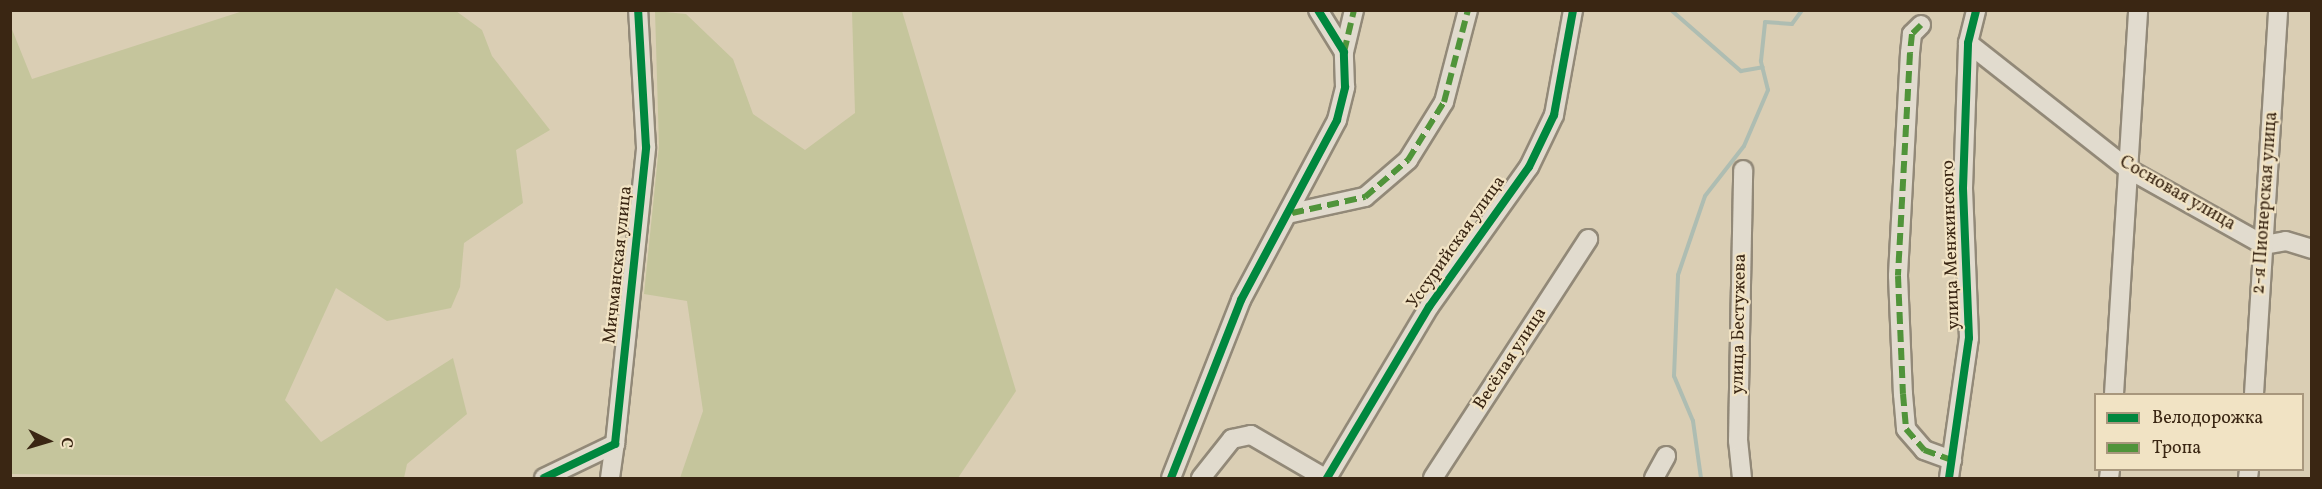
<!DOCTYPE html>
<html>
<head>
<meta charset="utf-8">
<style>
  body { margin:0 }
  #map { position:relative; width:2322px; height:489px; overflow:hidden; background:#daceb4; font-family:Vollkorn,serif }
  div>[style] { position:absolute }
  [style*='--x'] { left:calc(var(--x)*1px); top:calc(var(--y)*1px); width:calc(var(--w)*1px); rotate:calc(var(--a)*1deg) }
  .green>* { inset:0; background:#c5c59c }
  .stream>* { height:4px; margin:-2px; padding:0 2px; transform-origin:2px; border-radius:2px; background:#aebdb2 }
  .roads { filter:drop-shadow(2px 0 #928978) drop-shadow(-2px 0 #928978) drop-shadow(0 2px #928978) drop-shadow(0 -2px #928978) }
  .minor>* { height:18px; margin:-9px; padding:0 9px; transform-origin:9px; border-radius:9px; background:#e1dbce }
  .quiet>* { height:6px; margin-top:-3px; transform-origin:0; background:repeating-linear-gradient(90deg,#50943a 0 12px,transparent 0 18px) }
  .cycleway>* { height:8px; margin:-4px; padding:0 4px; transform-origin:4px; border-radius:4px; background:#00873e }
  span { translate:-50% -50%; white-space:nowrap; text-align:center; line-height:1.15; -webkit-text-stroke:4.5px #f1e3c4; paint-order:stroke }
  .street-label { font-size:18px; color:#3a2613 }
  .frame { position:absolute; inset:0; border:12px solid #3a2613; pointer-events:none }
  .legend { position:absolute; left:2094px; top:393px; width:210px; height:78px; box-sizing:border-box; background:#f1e3c4; border:2px solid #a8977d; margin:0; padding:8px 10px; list-style:none; font-size:18px; color:#3a2613 }
  .legend li { display:flex; align-items:center; gap:12px; height:30px }
  .legend b { width:30px; border:2px solid #a8977d }
  .north { position:absolute; left:18px; top:411px; width:60px; height:60px; -webkit-text-stroke:4px #f1e3c4; paint-order:stroke; rotate:95deg; font-size:16px; font-weight:700; line-height:24px; text-align:center; color:#3a2613 }
  .north::after { content:''; display:block; margin:auto; width:21px; height:27px; background:#3a2613; clip-path:polygon(50% 0,100% 100%,50% 72%,0 100%) }
</style>
</head>
<body>
<div id="map">
  <div class="green">
    <div style="clip-path:polygon(243px 11px,456px 11px,482px 30px,492px 56px,550px 130px,516px 150px,523px 203px,464px 243px,460px 287px,451px 308px,387px 321px,336px 288px,285px 400px,321px 442px,453px 358px,467px 414px,407px 464px,404px 478px,11px 474px,11px 27px,32px 79px)"></div>
    <div style="clip-path:polygon(655px 11px,686px 14px,733px 59px,753px 114px,805px 150px,855px 113px,852px 11px,902px 11px,1016px 391px,958px 478px,680px 478px,703px 411px,687px 301px,644px 294px,659px 146px)"></div>
  </div>
  <div class="stream">
    <div style="--x:1671;--y:10;--w:93;--a:41.1"></div>
    <div style="--x:1741;--y:71;--w:22;--a:-10"></div>
    <div style="--x:1701;--y:478;--w:58;--a:-98"></div>
    <div style="--x:1693;--y:421;--w:49;--a:-112.9"></div>
    <div style="--x:1674;--y:376;--w:101;--a:-87.7"></div>
    <div style="--x:1678;--y:275;--w:83;--a:-71.1"></div>
    <div style="--x:1705;--y:196;--w:63;--a:-52"></div>
    <div style="--x:1744;--y:146;--w:61;--a:-66.8"></div>
    <div style="--x:1768;--y:90;--w:30;--a:-104"></div>
    <div style="--x:1761;--y:61;--w:39;--a:-84"></div>
    <div style="--x:1765;--y:22;--w:27;--a:4"></div>
    <div style="--x:1792;--y:24;--w:17;--a:-54"></div>
  </div>
  <div class="roads">
    <div class="minor">
      <div style="--x:1921;--y:25;--w:13;--a:135"></div>
      <div style="--x:1912;--y:34;--w:19;--a:96"></div>
      <div style="--x:1910;--y:53;--w:223;--a:93.1"></div>
      <div style="--x:1898;--y:276;--w:118;--a:87.6"></div>
      <div style="--x:1903;--y:394;--w:35;--a:85"></div>
      <div style="--x:1906;--y:429;--w:28;--a:49"></div>
      <div style="--x:1924;--y:450;--w:30;--a:20"></div>
      <div style="--x:1968;--y:43;--w:204;--a:38.2"></div>
      <div style="--x:2128;--y:169;--w:156;--a:29.2"></div>
      <div style="--x:2264;--y:245;--w:22;--a:-10"></div>
      <div style="--x:2286;--y:241;--w:27;--a:17"></div>
      <div style="--x:1344;--y:52;--w:43;--a:-76.6"></div>
      <div style="--x:1292;--y:213;--w:75;--a:-12.4"></div>
      <div style="--x:1365;--y:197;--w:57;--a:-40.7"></div>
      <div style="--x:1408;--y:160;--w:68;--a:-58.2"></div>
      <div style="--x:1444;--y:102;--w:95;--a:-75.4"></div>
      <div style="--x:2114;--y:394;--w:385;--a:-86.4"></div>
      <div style="--x:2254;--y:394;--w:385;--a:-86.4"></div>
      <div style="--x:544;--y:478;--w:79;--a:-25.6"></div>
      <div style="--x:615;--y:444;--w:299;--a:-84"></div>
      <div style="--x:646;--y:147;--w:137;--a:-93.3"></div>
      <div style="--x:610;--y:478;--w:34;--a:-82"></div>
      <div style="--x:1171;--y:478;--w:191;--a:-68.5"></div>
      <div style="--x:1241;--y:300;--w:204;--a:-61.9"></div>
      <div style="--x:1337;--y:120;--w:34;--a:-76"></div>
      <div style="--x:1345;--y:87;--w:35;--a:-92"></div>
      <div style="--x:1344;--y:52;--w:49;--a:-121.8"></div>
      <div style="--x:1201;--y:478;--w:50;--a:-51.5"></div>
      <div style="--x:1232;--y:439;--w:19;--a:-12"></div>
      <div style="--x:1251;--y:435;--w:86;--a:30.2"></div>
      <div style="--x:1327;--y:478;--w:199;--a:-59.2"></div>
      <div style="--x:1429;--y:307;--w:172;--a:-54.5"></div>
      <div style="--x:1529;--y:167;--w:58;--a:-64.3"></div>
      <div style="--x:1554;--y:115;--w:107;--a:-79.7"></div>
      <div style="--x:1433;--y:478;--w:285;--a:-57"></div>
      <div style="--x:1654;--y:478;--w:25;--a:-61"></div>
      <div style="--x:1742;--y:478;--w:37;--a:-96"></div>
      <div style="--x:1738;--y:441;--w:271;--a:-88.9"></div>
      <div style="--x:1949;--y:478;--w:141;--a:-81.9"></div>
      <div style="--x:1969;--y:338;--w:150;--a:-92.3"></div>
      <div style="--x:1963;--y:188;--w:145;--a:-88"></div>
      <div style="--x:1968;--y:43;--w:34;--a:-76"></div>
      <div style="--x:2109;--y:478;--w:8;--a:-83"></div>
      <div style="--x:2248;--y:478;--w:8;--a:-83"></div>
    </div>
  </div>
  <div class="quiet">
    <div style="--x:1921;--y:25;--w:13;--a:135"></div>
    <div style="--x:1912;--y:34;--w:19;--a:96"></div>
    <div style="--x:1910;--y:53;--w:223;--a:93.1"></div>
    <div style="--x:1898;--y:276;--w:118;--a:87.6"></div>
    <div style="--x:1903;--y:394;--w:35;--a:85"></div>
    <div style="--x:1906;--y:429;--w:28;--a:49"></div>
    <div style="--x:1924;--y:450;--w:30;--a:20"></div>
    <div style="--x:1344;--y:52;--w:43;--a:-76.6"></div>
    <div style="--x:1292;--y:213;--w:75;--a:-12.4"></div>
    <div style="--x:1365;--y:197;--w:57;--a:-40.7"></div>
    <div style="--x:1408;--y:160;--w:68;--a:-58.2"></div>
    <div style="--x:1444;--y:102;--w:95;--a:-75.4"></div>
  </div>
  <div class="cycleway">
    <div style="--x:544;--y:478;--w:79;--a:-25.6"></div>
    <div style="--x:615;--y:444;--w:299;--a:-84"></div>
    <div style="--x:646;--y:147;--w:137;--a:-93.3"></div>
    <div style="--x:1171;--y:478;--w:191;--a:-68.5"></div>
    <div style="--x:1241;--y:300;--w:204;--a:-61.9"></div>
    <div style="--x:1337;--y:120;--w:34;--a:-76"></div>
    <div style="--x:1345;--y:87;--w:35;--a:-92"></div>
    <div style="--x:1344;--y:52;--w:49;--a:-121.8"></div>
    <div style="--x:1327;--y:478;--w:199;--a:-59.2"></div>
    <div style="--x:1429;--y:307;--w:172;--a:-54.5"></div>
    <div style="--x:1529;--y:167;--w:58;--a:-64.3"></div>
    <div style="--x:1554;--y:115;--w:107;--a:-79.7"></div>
    <div style="--x:1949;--y:478;--w:141;--a:-81.9"></div>
    <div style="--x:1969;--y:338;--w:150;--a:-92.3"></div>
    <div style="--x:1963;--y:188;--w:145;--a:-88"></div>
    <div style="--x:1968;--y:43;--w:34;--a:-76"></div>
  </div>
  <div class="street-label">
    <span style="left:2177px;top:194px;rotate:30deg">Сосновая улица</span>
    <span style="left:2266px;top:203px;rotate:-86deg">2-я Пионерская улица</span>
    <span style="left:1457px;top:243px;rotate:-55deg">Уссурийская улица</span>
    <span style="left:1952px;top:245px;rotate:-92deg">улица Менжинского</span>
    <span style="left:619px;top:265px;rotate:-84deg">Мичманская улица</span>
    <span style="left:1740px;top:324px;rotate:-89deg">улица Бестужева</span>
    <span style="left:1511px;top:359px;rotate:-57deg">Весёлая улица</span>
  </div>
  <div class="frame"></div>
  <ul class="legend">
  <li><b style="height:8px;background:#00873e"></b>Велодорожка</li>
  <li><b style="height:8px;background:#50943a"></b>Тропа</li>
  </ul>
  <div class="north">С</div>
</div>
</body>
</html>
